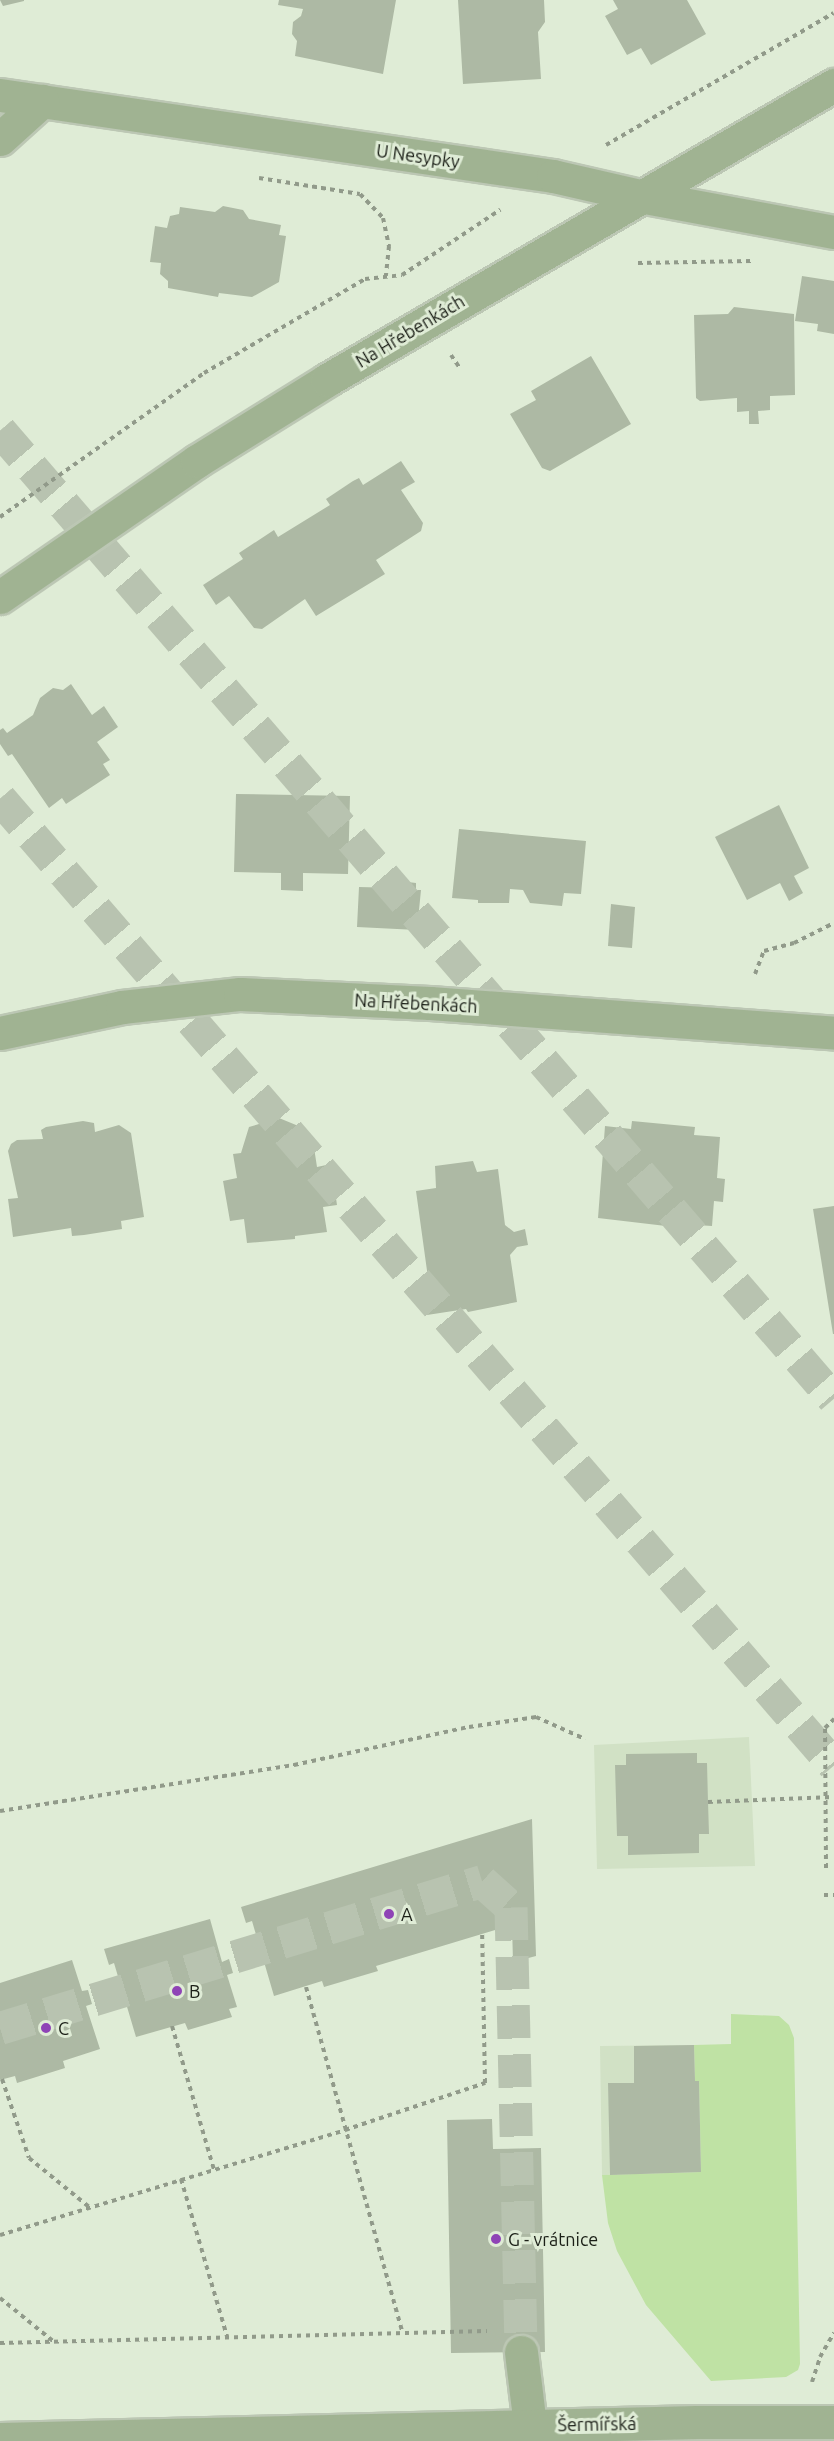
<!DOCTYPE html>
<html>
<head>
<meta charset="utf-8">
<style>
  body { margin:0 }
  #map { position:relative; width:834px; height:2441px; overflow:hidden; background:#dfecd6; font-family:Ubuntu,sans-serif }
  div>[style] { position:absolute }
  [style*='--x'] { left:calc(var(--x)*1px); top:calc(var(--y)*1px); width:calc(var(--w)*1px); rotate:calc(var(--a)*1deg) }
  .built>* { inset:0; background:#d1e1c5 }
  .green>* { inset:0; background:#bfe2a4 }
  .building>* { inset:0; background:#adb9a4 }
  .minor-tunnel>* { height:33px; margin-top:-16.5px; transform-origin:0; background:repeating-linear-gradient(90deg,#b8c3b0 0 33px,transparent 0 49px) }
  .highway-tunnel>* { height:33px; margin-top:-16.5px; transform-origin:0; background:repeating-linear-gradient(90deg,#b8c3b0 0 33px,transparent 0 49px) }
  .path>* { height:4px; margin-top:-2px; transform-origin:0; background:repeating-linear-gradient(90deg,#919a8a 0 4.5px,transparent 0 9px) }
  .roads { filter:drop-shadow(2px 0 #bcc7b4) drop-shadow(-2px 0 #bcc7b4) drop-shadow(0 2px #bcc7b4) drop-shadow(0 -2px #bcc7b4) }
  .minor>* { height:33px; margin:-16.5px; padding:0 16.5px; transform-origin:16.5px; border-radius:16.5px; background:#a0b392 }
  .path-bridge>* { height:4px; margin-top:-2px; transform-origin:0; background:repeating-linear-gradient(90deg,#919a8a 0 4.5px,transparent 0 9px) }
  .dots>* { width:16px; height:16px; translate:-50% -50%; box-sizing:border-box; border:3px solid #dfecd6; border-radius:50% }
  span { translate:-50% -50%; white-space:nowrap; text-align:center; line-height:1.15; -webkit-text-stroke:6px #dfecd6; paint-order:stroke }
  .street-label { font-size:18px; color:#1b1f17 }
  .poi-label { font-size:18px; color:#1b1f17 }
  .left { translate:0 -50%; text-align:left }
</style>
</head>
<body>
<div id="map">
  <div class="built">
    <div style="clip-path:polygon(749px 1737px,755px 1866px,597px 1869px,594px 1745px)"></div>
    <div style="clip-path:polygon(694px 2045px,695px 2081px,699px 2081px,701px 2172px,602px 2175px,600px 2046px)"></div>
  </div>
  <div class="green">
    <div style="clip-path:polygon(731px 2014px,779px 2016px,789px 2025px,794px 2038px,800px 2364px,798px 2370px,786px 2377px,711px 2381px,646px 2305px,617px 2251px,608px 2223px,602px 2175px,701px 2172px,699px 2081px,695px 2081px,694px 2045px,731px 2044px)"></div>
  </div>
  <div class="building">
    <div style="clip-path:polygon(0 0,24px 0,24px 1px,3px 6px)"></div>
    <div style="clip-path:polygon(279px 0,396px 0,383px 74px,295px 56px,297px 41px,292px 34px,293px 22px,301px 16px,303px 9px,278px 5px)"></div>
    <div style="clip-path:polygon(458px 0,544px 0,545px 22px,538px 32px,541px 79px,463px 84px)"></div>
    <div style="clip-path:polygon(613px 0,687px 0,706px 34px,651px 65px,641px 48px,627px 55px,605px 16px,618px 9px)"></div>
    <div style="clip-path:polygon(223px 206px,243px 210px,249px 219px,281px 225px,279px 235px,286px 236px,279px 282px,252px 297px,219px 293px,218px 297px,168px 288px,168px 281px,160px 274px,161px 263px,150px 262px,155px 226px,167px 228px,170px 216px,179px 214px,180px 207px,215px 212px)"></div>
    <div style="clip-path:polygon(802px 276px,834px 281px,834px 334px,817px 331px,818px 324px,795px 321px)"></div>
    <div style="clip-path:polygon(734px 307px,794px 314px,795px 395px,770px 396px,770px 410px,758px 411px,759px 424px,749px 424px,749px 411px,737px 412px,737px 398px,700px 401px,696px 398px,694px 315px,728px 314px)"></div>
    <div style="clip-path:polygon(591px 356px,631px 424px,550px 471px,542px 468px,510px 414px,536px 400px,531px 391px)"></div>
    <div style="clip-path:polygon(401px 461px,415px 482px,401px 490px,423px 523px,421px 531px,376px 560px,385px 574px,316px 616px,305px 599px,262px 629px,254px 628px,229px 596px,216px 605px,203px 585px,243px 559px,239px 553px,274px 530px,278px 537px,330px 505px,326px 499px,353px 481px,359px 478px,363px 485px)"></div>
    <div style="clip-path:polygon(71px 684px,92px 715px,104px 706px,118px 727px,97px 742px,110px 760px,103px 764px,110px 775px,66px 804px,62px 798px,49px 808px,12px 754px,8px 756px,0 744px,0 730px,3px 728px,7px 733px,33px 715px,40px 698px,53px 688px,63px 690px)"></div>
    <div style="clip-path:polygon(236px 794px,350px 796px,348px 874px,303px 873px,303px 891px,281px 890px,281px 873px,234px 872px)"></div>
    <div style="clip-path:polygon(779px 805px,809px 868px,794px 876px,803px 893px,789px 901px,780px 883px,747px 900px,715px 837px)"></div>
    <div style="clip-path:polygon(459px 829px,586px 841px,581px 894px,564px 893px,562px 906px,530px 903px,523px 890px,510px 889px,509px 903px,478px 903px,478px 900px,452px 898px)"></div>
    <div style="clip-path:polygon(399px 881px,416px 883px,416px 890px,421px 890px,417px 930px,357px 927px,359px 887px,398px 888px)"></div>
    <div style="clip-path:polygon(611px 904px,635px 907px,632px 948px,608px 946px)"></div>
    <div style="clip-path:polygon(279px 1118px,296px 1125px,307px 1143px,313px 1141px,317px 1167px,331px 1164px,337px 1205px,323px 1207px,327px 1232px,295px 1236px,295px 1239px,247px 1243px,244px 1219px,230px 1221px,223px 1181px,237px 1178px,233px 1154px,241px 1153px,249px 1127px)"></div>
    <div style="clip-path:polygon(83px 1121px,94px 1123px,95px 1132px,119px 1125px,131px 1133px,144px 1217px,121px 1221px,122px 1229px,84px 1235px,72px 1236px,71px 1228px,13px 1237px,8px 1199px,18px 1198px,8px 1151px,11px 1144px,17px 1140px,43px 1139px,41px 1130px,46px 1127px)"></div>
    <div style="clip-path:polygon(632px 1121px,695px 1127px,694px 1135px,720px 1137px,717px 1178px,725px 1179px,723px 1202px,714px 1201px,712px 1226px,666px 1223px,666px 1226px,598px 1218px,605px 1126px,631px 1129px)"></div>
    <div style="clip-path:polygon(473px 1161px,477px 1172px,498px 1169px,505px 1225px,514px 1232px,525px 1229px,528px 1245px,517px 1247px,510px 1255px,517px 1302px,468px 1312px,466px 1309px,427px 1315px,422px 1287px,429px 1285px,416px 1191px,436px 1188px,435px 1166px)"></div>
    <div style="clip-path:polygon(834px 1206px,834px 1334px,833px 1334px,813px 1209px)"></div>
    <div style="clip-path:polygon(697px 1753px,697px 1763px,707px 1763px,708px 1802px,709px 1834px,699px 1834px,699px 1853px,628px 1855px,628px 1836px,617px 1836px,615px 1765px,626px 1765px,626px 1754px)"></div>
    <div style="clip-path:polygon(532px 1819px,536px 1956px,513px 1962px,512px 1925px,376px 1966px,378px 1971px,324px 1987px,322px 1981px,274px 1996px,252px 1921px,246px 1923px,241px 1907px)"></div>
    <div style="clip-path:polygon(210px 1919px,222px 1962px,229px 1959px,233px 1973px,227px 1975px,237px 2007px,229px 2009px,232px 2017px,188px 2030px,185px 2023px,136px 2037px,114px 1963px,109px 1965px,104px 1949px)"></div>
    <div style="clip-path:polygon(72px 1960px,82px 1991px,88px 1990px,92px 2004px,86px 2006px,100px 2049px,63px 2061px,65px 2068px,17px 2083px,15px 2076px,0 2080px,0 1983px)"></div>
    <div style="clip-path:polygon(694px 2045px,695px 2081px,699px 2081px,701px 2172px,610px 2175px,608px 2083px,634px 2083px,634px 2046px)"></div>
    <div style="clip-path:polygon(492px 2119px,493px 2149px,541px 2148px,545px 2352px,451px 2353px,447px 2120px)"></div>
  </div>
  <div class="minor-tunnel">
    <div style="--x:0;--y:2028;--w:504;--a:-16.96"></div>
    <div style="--x:482;--y:1881;--w:39;--a:42"></div>
    <div style="--x:511;--y:1907;--w:445;--a:88.7"></div>
  </div>
  <div class="highway-tunnel">
    <div style="--x:0;--y:430;--w:1278;--a:49.28"></div>
    <div style="--x:0;--y:798;--w:1277;--a:49.22"></div>
  </div>
  <div class="path">
    <div style="--x:606;--y:145;--w:263;--a:-30.1"></div>
    <div style="--x:259;--y:178;--w:102;--a:9"></div>
    <div style="--x:360;--y:194;--w:33;--a:46"></div>
    <div style="--x:383;--y:218;--w:29;--a:78"></div>
    <div style="--x:389;--y:246;--w:30;--a:96"></div>
    <div style="--x:638;--y:263;--w:113;--a:-1"></div>
    <div style="--x:451;--y:355;--w:14;--a:56"></div>
    <div style="--x:0;--y:517;--w:250;--a:-35.2"></div>
    <div style="--x:204;--y:373;--w:186;--a:-30.3"></div>
    <div style="--x:365;--y:279;--w:37;--a:-6"></div>
    <div style="--x:402;--y:275;--w:118;--a:-33.6"></div>
    <div style="--x:755;--y:974;--w:25;--a:-69"></div>
    <div style="--x:764;--y:951;--w:31;--a:-15"></div>
    <div style="--x:794;--y:943;--w:45;--a:-26.6"></div>
    <div style="--x:0;--y:1811;--w:298;--a:-8.9"></div>
    <div style="--x:294;--y:1765;--w:179;--a:-12.3"></div>
    <div style="--x:469;--y:1727;--w:68;--a:-8.5"></div>
    <div style="--x:536;--y:1717;--w:54;--a:24.2"></div>
    <div style="--x:826;--y:1868;--w:140;--a:-90.4"></div>
    <div style="--x:825;--y:1728;--w:13;--a:-45"></div>
    <div style="--x:824;--y:1895;--w:10;--a:0"></div>
    <div style="--x:306;--y:1987;--w:356;--a:74.4"></div>
    <div style="--x:172;--y:2026;--w:150;--a:73.7"></div>
    <div style="--x:2;--y:2079;--w:83;--a:71.1"></div>
    <div style="--x:29;--y:2158;--w:77;--a:39.2"></div>
    <div style="--x:181;--y:2179;--w:164;--a:73.7"></div>
    <div style="--x:0;--y:2235;--w:361;--a:-16.9"></div>
    <div style="--x:345;--y:2130;--w:148;--a:-18.6"></div>
    <div style="--x:485;--y:2083;--w:151;--a:-91.1"></div>
    <div style="--x:0;--y:2298;--w:68;--a:39.1"></div>
    <div style="--x:0;--y:2343;--w:487;--a:-1.4"></div>
    <div style="--x:812;--y:2382;--w:26;--a:-72"></div>
    <div style="--x:820;--y:2357;--w:28;--a:-60"></div>
  </div>
  <div class="roads">
    <div class="minor">
      <div style="--x:0;--y:95;--w:559;--a:8.33"></div>
      <div style="--x:553;--y:176;--w:94;--a:12.9"></div>
      <div style="--x:645;--y:197;--w:192;--a:10.5"></div>
      <div style="--x:0;--y:139;--w:57;--a:-42.1"></div>
      <div style="--x:0;--y:597;--w:239;--a:-34.6"></div>
      <div style="--x:197;--y:461;--w:153;--a:-31.9"></div>
      <div style="--x:327;--y:380;--w:587;--a:-30.19"></div>
      <div style="--x:0;--y:1033;--w:125;--a:-12"></div>
      <div style="--x:122;--y:1007;--w:119;--a:-6.3"></div>
      <div style="--x:240;--y:994;--w:190;--a:2.7"></div>
      <div style="--x:430;--y:1003;--w:405;--a:4.2"></div>
      <div style="--x:521;--y:2352;--w:74;--a:83"></div>
      <div style="--x:0;--y:2439;--w:697;--a:-1.4"></div>
      <div style="--x:697;--y:2422;--w:137;--a:0"></div>
    </div>
  </div>
  <div class="path-bridge">
    <div style="--x:708;--y:1802;--w:126;--a:-2.3"></div>
  </div>
  <div class="dots">
    <div style="left:389px;top:1914px;background:#8f44b6"></div>
    <div style="left:177px;top:1991px;background:#8f44b6"></div>
    <div style="left:46px;top:2028px;background:#8f44b6"></div>
    <div style="left:496px;top:2239px;background:#8f44b6"></div>
  </div>
  <div class="street-label">
    <span style="left:418px;top:156px;rotate:8deg">U Nesypky</span>
    <span style="left:410px;top:331px;rotate:-31deg">Na Hřebenkách</span>
    <span style="left:416px;top:1003px;rotate:3deg">Na Hřebenkách</span>
    <span style="left:597px;top:2424px;rotate:-1deg">Šermířská</span>
  </div>
  <div class="poi-label">
    <span class="left" style="left:401px;top:1914px">A</span>
    <span class="left" style="left:189px;top:1991px">B</span>
    <span class="left" style="left:58px;top:2028px">C</span>
    <span class="left" style="left:508px;top:2239px">G - vrátnice</span>
  </div>
</div>
</body>
</html>
